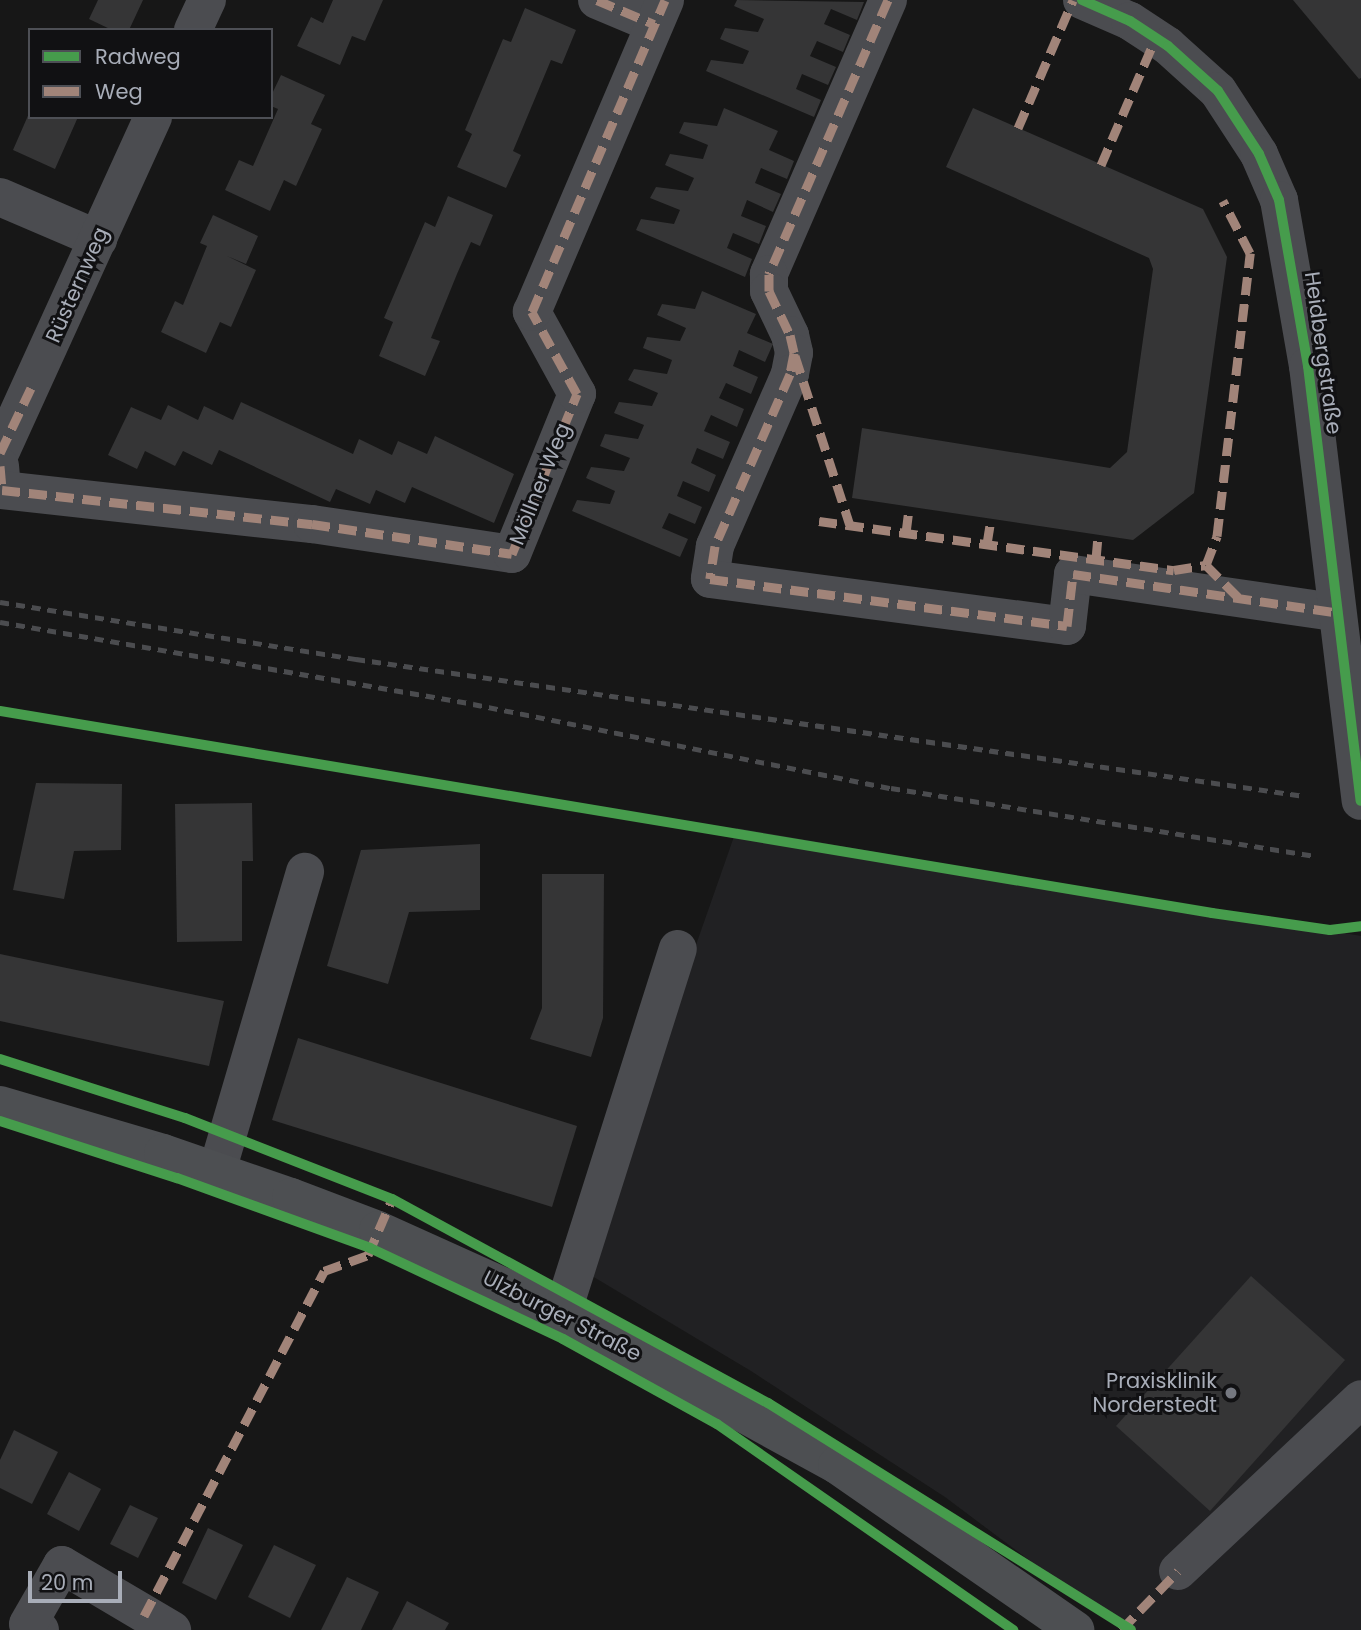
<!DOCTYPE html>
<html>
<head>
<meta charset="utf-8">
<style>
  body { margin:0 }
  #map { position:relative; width:1361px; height:1630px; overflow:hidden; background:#171717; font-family:Poppins,sans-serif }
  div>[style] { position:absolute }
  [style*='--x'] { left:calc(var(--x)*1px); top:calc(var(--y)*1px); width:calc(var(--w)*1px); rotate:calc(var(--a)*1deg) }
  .built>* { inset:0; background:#212123 }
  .building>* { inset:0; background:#353536 }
  .minor>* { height:38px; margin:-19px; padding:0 19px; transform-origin:19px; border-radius:19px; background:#4b4c50 }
  .major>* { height:38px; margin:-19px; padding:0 19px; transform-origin:19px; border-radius:19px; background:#4d4f52 }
  .rail>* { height:5px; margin-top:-2.5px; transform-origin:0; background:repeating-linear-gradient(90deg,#4b4c4f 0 9px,transparent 0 16px) }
  .quiet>* { height:9px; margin-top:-4.5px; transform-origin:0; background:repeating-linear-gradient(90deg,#a18479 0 18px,transparent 0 27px) }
  .cycleway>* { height:10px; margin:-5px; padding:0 5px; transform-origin:5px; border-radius:5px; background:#469c4c }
  .dots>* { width:19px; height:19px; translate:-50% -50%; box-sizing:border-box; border:4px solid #111113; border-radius:50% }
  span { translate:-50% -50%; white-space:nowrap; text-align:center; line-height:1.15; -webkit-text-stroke:6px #111113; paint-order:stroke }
  .street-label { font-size:21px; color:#a8adb8 }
  .poi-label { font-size:21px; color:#a8adb8 }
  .right { translate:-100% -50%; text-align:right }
  .legend { position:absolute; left:28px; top:28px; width:245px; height:91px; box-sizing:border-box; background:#111113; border:2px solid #4d4f55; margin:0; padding:9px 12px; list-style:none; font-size:21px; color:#a8adb8 }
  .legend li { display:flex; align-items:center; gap:14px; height:35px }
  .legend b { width:35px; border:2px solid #4d4f55 }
  .scale { position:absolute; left:28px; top:1571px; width:94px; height:32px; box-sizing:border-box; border:4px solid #a8adb8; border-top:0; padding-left:9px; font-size:21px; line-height:24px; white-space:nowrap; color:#a8adb8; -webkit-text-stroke:5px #111113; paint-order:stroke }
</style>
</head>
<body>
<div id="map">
  <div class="built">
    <div style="clip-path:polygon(737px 828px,1361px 936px,1361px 1630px,1122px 1630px,945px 1497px,751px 1371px,582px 1270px)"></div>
  </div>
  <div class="building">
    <div style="clip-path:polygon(98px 0,143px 0,129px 30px,112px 30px,89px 19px)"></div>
    <div style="clip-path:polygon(333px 0,383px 0,365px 41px,352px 36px,340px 65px,297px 46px,311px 17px,323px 23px)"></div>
    <div style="clip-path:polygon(737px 0,864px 2px,857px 20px,831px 9px,824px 24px,850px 35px,843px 52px,817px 41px,810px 56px,836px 67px,828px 85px,802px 74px,796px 89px,821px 100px,814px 117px,706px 71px,711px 60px,743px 64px,749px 51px,720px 39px,725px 28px,758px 32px,764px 19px,734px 6px)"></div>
    <div style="clip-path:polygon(1293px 0,1361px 0,1361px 78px,1359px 79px)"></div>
    <div style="clip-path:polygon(525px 8px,576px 30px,562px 64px,551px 60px,513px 151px,521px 155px,506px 188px,457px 167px,472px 134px,465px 130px,503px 39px,511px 42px)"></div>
    <div style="clip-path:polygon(281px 75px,325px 95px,311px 124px,322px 129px,296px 186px,284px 180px,270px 211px,225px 190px,239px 160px,253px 166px,278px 109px,271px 106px,271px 96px)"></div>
    <div style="clip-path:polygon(724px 108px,778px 131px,769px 150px,794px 161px,787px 179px,761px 168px,755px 183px,781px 194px,773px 212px,747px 200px,741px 216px,766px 226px,759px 244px,733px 233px,727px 248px,752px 259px,745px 277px,636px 230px,641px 219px,674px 224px,680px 210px,650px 198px,656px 187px,688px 191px,694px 178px,665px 165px,670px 154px,703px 159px,708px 145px,679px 133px,684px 122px,717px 126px)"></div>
    <div style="clip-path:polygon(973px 108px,1203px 209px,1227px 257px,1194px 493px,1133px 540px,852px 498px,862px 428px,1110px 468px,1127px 452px,1153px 269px,1149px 258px,946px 167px)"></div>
    <div style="clip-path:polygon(30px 111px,30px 117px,78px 117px,55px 169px,13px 150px)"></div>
    <div style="clip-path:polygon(448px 196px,493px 215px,480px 246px,471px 242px,457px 274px,431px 338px,440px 341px,425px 376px,379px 356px,393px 322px,384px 318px,425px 222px,435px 227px)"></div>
    <div style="clip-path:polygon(213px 215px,258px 236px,246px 264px,227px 256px,256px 270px,231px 327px,220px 322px,206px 353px,161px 332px,175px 301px,183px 305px,207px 246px,200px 243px)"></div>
    <div style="clip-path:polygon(702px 291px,756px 314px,747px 333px,773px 344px,765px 362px,739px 350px,733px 366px,758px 377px,751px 394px,726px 383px,719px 398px,744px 409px,737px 427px,711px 415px,704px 431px,730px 442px,723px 459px,697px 448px,691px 463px,716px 475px,709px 492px,683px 481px,677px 496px,702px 507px,695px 524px,669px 513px,662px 528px,688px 539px,680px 557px,572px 511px,577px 500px,610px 504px,615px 491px,586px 478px,591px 467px,624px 471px,630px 458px,600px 446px,605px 434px,638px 439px,644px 425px,614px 413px,619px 402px,652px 406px,658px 393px,628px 380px,634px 369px,667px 374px,672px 360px,643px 348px,647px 337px,680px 341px,686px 328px,657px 315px,662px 304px,695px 309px)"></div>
    <div style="clip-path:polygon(241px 402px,353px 454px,359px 439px,392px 455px,398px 441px,427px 454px,435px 436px,514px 474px,494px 523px,412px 487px,405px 503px,376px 490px,370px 504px,336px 489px,330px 502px,219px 450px,212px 465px,183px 451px,175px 466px,145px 451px,137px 469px,108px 455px,131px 407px,161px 420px,168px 405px,198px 420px,204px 406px,233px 420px)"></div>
    <div style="clip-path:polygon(36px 783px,122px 784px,121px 850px,74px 851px,64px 899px,13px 890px)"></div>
    <div style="clip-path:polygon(252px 803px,253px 861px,242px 861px,242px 941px,177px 942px,175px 804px)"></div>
    <div style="clip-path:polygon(480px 844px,480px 910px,409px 912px,388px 984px,327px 966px,361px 850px)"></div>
    <div style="clip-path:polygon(542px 874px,604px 874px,603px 1018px,591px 1057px,530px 1039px,542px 1008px)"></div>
    <div style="clip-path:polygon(0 954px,224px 1001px,209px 1066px,0 1021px)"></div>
    <div style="clip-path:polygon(298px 1038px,577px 1126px,552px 1207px,272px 1120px)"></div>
    <div style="clip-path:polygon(1251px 1276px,1345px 1360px,1210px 1511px,1116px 1426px)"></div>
    <div style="clip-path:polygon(14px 1430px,58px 1452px,32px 1504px,0 1488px,0 1460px)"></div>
    <div style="clip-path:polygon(69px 1472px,101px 1489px,79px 1531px,47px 1514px)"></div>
    <div style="clip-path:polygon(130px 1505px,158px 1518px,138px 1558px,110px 1544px)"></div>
    <div style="clip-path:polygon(208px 1528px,243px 1545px,216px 1600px,182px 1583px)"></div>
    <div style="clip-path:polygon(274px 1545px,316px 1565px,290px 1618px,248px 1597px)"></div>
    <div style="clip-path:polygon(347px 1577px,379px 1592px,361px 1630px,321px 1630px)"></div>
    <div style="clip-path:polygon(407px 1601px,449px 1623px,445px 1630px,392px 1630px)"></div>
  </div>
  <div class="minor">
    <div style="--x:597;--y:0;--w:62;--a:22.8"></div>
    <div style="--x:888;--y:0;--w:299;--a:113.5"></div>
    <div style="--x:769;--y:274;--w:17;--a:90"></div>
    <div style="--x:769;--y:291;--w:49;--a:64.5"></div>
    <div style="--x:790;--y:335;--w:18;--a:77"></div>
    <div style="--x:794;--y:353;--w:21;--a:101"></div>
    <div style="--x:790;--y:374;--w:188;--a:113.6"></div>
    <div style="--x:715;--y:546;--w:33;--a:99"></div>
    <div style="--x:710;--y:579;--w:360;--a:7.5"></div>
    <div style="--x:1067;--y:626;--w:52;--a:-83.4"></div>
    <div style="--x:1073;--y:574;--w:265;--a:8.3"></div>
    <div style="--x:1082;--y:0;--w:52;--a:23.6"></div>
    <div style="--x:1130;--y:21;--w:45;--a:33.3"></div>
    <div style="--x:1168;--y:46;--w:67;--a:42"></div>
    <div style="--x:1218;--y:91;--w:75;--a:56.9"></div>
    <div style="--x:1259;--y:154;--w:50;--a:66.5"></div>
    <div style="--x:1279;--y:200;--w:169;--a:80.1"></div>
    <div style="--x:1308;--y:366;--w:438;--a:83.1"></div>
    <div style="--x:193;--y:30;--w:33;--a:-65"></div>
    <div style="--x:0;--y:197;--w:107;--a:23.2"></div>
    <div style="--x:0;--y:453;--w:369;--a:-65.5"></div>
    <div style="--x:0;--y:466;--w:24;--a:85"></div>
    <div style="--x:2;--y:490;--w:312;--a:6.3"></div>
    <div style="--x:312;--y:524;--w:202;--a:8.5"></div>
    <div style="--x:512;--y:554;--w:173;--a:-67.9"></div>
    <div style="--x:577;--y:394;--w:94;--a:-118.8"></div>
    <div style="--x:532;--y:312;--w:339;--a:-66.9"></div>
    <div style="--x:217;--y:1171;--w:312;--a:-73.6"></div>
    <div style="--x:557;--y:1311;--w:19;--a:-55"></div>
    <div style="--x:568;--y:1295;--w:363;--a:-72.4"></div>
    <div style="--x:1178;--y:1571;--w:251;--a:-43.2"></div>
    <div style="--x:40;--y:1630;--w:13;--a:-153"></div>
    <div style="--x:28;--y:1624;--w:68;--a:-60"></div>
    <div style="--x:62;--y:1565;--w:128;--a:30.6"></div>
  </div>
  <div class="major">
    <div style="--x:0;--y:1105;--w:170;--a:16.4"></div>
    <div style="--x:163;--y:1153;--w:135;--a:19"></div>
    <div style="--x:291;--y:1197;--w:93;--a:20.8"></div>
    <div style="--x:378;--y:1230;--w:196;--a:24.3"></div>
    <div style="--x:557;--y:1311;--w:320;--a:28.8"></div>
    <div style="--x:837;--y:1465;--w:290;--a:34.7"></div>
  </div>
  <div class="rail">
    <div style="--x:0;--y:602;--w:361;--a:9.1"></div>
    <div style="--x:356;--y:659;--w:958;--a:8.22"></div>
    <div style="--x:0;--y:622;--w:480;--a:9.8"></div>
    <div style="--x:473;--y:704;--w:426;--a:11.4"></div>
    <div style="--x:891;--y:788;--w:428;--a:9.1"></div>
  </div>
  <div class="quiet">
    <div style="--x:597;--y:0;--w:62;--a:22.8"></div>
    <div style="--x:888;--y:0;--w:299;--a:113.5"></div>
    <div style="--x:769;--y:274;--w:17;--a:90"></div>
    <div style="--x:769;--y:291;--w:49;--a:64.5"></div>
    <div style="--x:790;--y:335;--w:18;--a:77"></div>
    <div style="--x:794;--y:353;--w:21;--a:101"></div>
    <div style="--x:790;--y:374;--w:188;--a:113.6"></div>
    <div style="--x:715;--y:546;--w:33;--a:99"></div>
    <div style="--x:710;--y:579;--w:360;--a:7.5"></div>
    <div style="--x:1067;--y:626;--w:52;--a:-83.4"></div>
    <div style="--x:1073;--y:574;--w:265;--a:8.3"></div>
    <div style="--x:1018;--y:128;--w:139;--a:-66.7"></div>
    <div style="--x:1101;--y:165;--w:139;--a:-66.7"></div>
    <div style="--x:795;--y:356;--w:178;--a:72"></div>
    <div style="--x:0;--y:453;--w:72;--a:-64.5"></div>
    <div style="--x:0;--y:466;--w:24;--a:85"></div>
    <div style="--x:2;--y:490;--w:312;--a:6.3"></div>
    <div style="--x:312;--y:524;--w:202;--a:8.5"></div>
    <div style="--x:512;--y:554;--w:173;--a:-67.9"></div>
    <div style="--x:577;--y:394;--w:94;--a:-118.8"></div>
    <div style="--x:532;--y:312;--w:339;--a:-66.9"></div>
    <div style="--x:819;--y:521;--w:358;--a:7.9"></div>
    <div style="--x:1174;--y:570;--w:32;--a:-9"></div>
    <div style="--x:1206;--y:565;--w:31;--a:-69"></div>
    <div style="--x:1217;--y:536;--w:285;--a:-83.3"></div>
    <div style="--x:1250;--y:253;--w:59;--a:-117.4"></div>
    <div style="--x:906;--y:533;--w:26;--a:-83"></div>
    <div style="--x:987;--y:544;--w:25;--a:-81"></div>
    <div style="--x:1096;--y:559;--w:24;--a:-85"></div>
    <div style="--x:1206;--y:565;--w:47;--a:45"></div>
    <div style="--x:144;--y:1616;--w:389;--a:-62.4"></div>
    <div style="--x:324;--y:1271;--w:47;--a:-20"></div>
    <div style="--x:368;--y:1255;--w:61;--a:-66.8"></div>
    <div style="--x:1121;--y:1630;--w:82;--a:-46"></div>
  </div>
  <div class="cycleway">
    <div style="--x:1082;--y:0;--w:52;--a:23.6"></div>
    <div style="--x:1130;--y:21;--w:45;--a:33.3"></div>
    <div style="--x:1168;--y:46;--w:67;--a:42"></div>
    <div style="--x:1218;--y:91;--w:75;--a:56.9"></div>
    <div style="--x:1259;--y:154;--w:50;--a:66.5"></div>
    <div style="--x:1279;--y:200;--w:169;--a:80.1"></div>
    <div style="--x:1308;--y:366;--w:438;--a:83.1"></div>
    <div style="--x:0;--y:711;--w:1229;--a:9.46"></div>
    <div style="--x:1212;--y:913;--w:119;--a:8.2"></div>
    <div style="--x:1330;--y:930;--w:31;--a:-7"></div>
    <div style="--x:0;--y:1059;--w:194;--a:17.7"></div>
    <div style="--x:185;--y:1118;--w:222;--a:21.4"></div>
    <div style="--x:392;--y:1199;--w:428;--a:28.5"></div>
    <div style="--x:768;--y:1403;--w:428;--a:32"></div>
    <div style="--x:0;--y:1121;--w:186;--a:17.9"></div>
    <div style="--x:177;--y:1178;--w:205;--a:19.9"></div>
    <div style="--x:370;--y:1248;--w:213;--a:25.2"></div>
    <div style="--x:563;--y:1339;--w:176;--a:28.9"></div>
    <div style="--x:717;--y:1424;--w:361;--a:34.8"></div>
  </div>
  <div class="dots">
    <div style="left:1231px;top:1393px;background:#757880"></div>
  </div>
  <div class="street-label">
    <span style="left:77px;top:285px;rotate:-66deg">Rüsternweg</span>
    <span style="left:1323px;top:353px;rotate:82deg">Heidbergstraße</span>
    <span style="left:540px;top:484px;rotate:-68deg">Möllner Weg</span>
    <span style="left:562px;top:1316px;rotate:27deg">Ulzburger Straße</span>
  </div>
  <div class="poi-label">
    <span class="right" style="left:1217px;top:1393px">Praxisklinik<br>Norderstedt</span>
  </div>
  <ul class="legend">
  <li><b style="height:9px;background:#469c4c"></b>Radweg</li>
  <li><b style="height:9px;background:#a18479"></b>Weg</li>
  </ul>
  <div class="scale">20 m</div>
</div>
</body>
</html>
